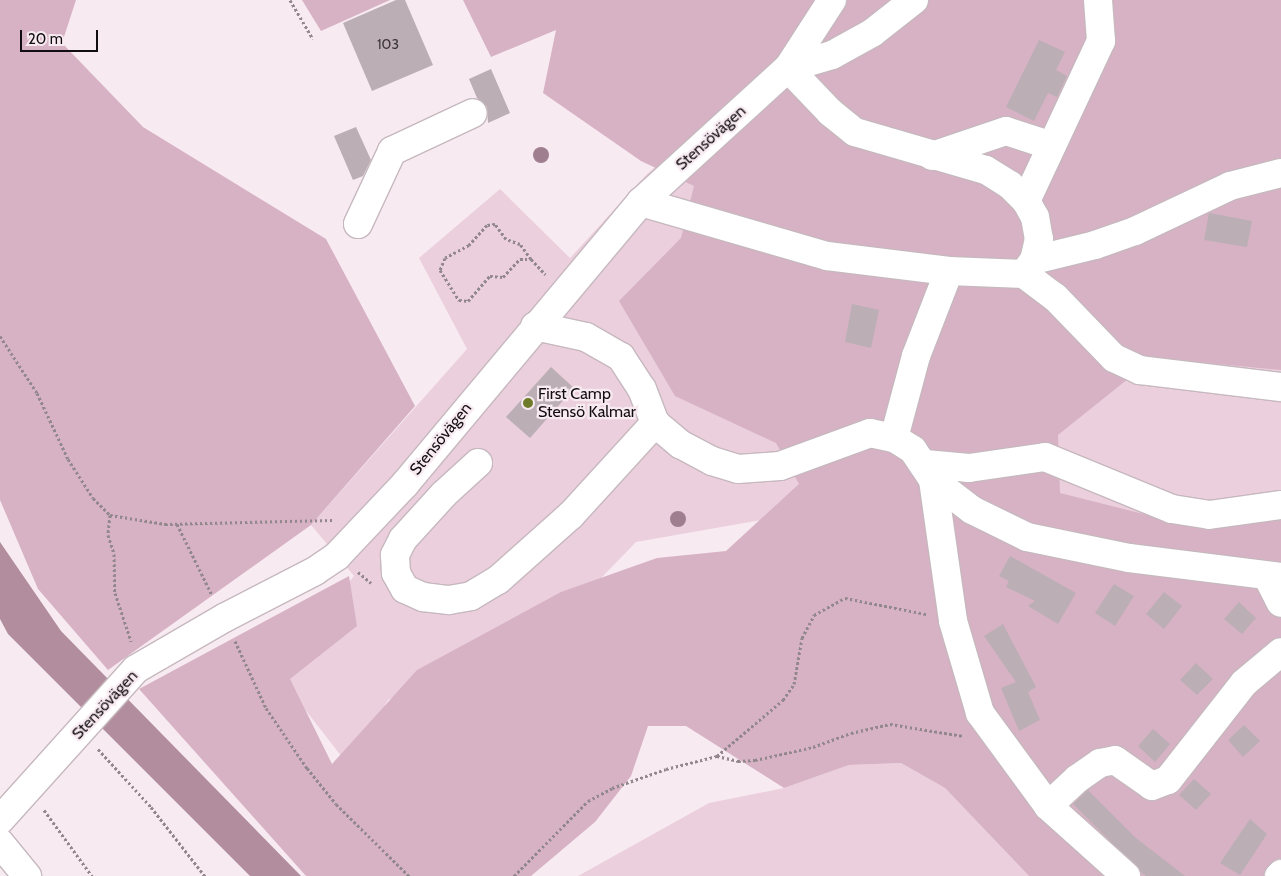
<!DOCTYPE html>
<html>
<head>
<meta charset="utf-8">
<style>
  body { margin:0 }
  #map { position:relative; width:1281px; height:876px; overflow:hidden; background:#f8eaf1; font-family:Cabin,sans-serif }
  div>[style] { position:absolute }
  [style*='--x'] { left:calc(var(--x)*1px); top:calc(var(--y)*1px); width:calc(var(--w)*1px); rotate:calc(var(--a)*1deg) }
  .green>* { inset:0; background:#ebcfdd }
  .forest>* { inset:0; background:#d7b2c4 }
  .water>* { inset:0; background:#b18d9e }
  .building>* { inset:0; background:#bbaeb4 }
  .path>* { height:3px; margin-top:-1.5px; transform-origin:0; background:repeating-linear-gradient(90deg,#91878c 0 2.5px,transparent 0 5px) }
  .roads { filter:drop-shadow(1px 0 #c6b8be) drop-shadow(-1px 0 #c6b8be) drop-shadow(0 1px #c6b8be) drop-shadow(0 -1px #c6b8be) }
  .minor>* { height:28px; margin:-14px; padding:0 14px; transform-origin:14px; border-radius:14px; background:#fff }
  .trees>* { width:16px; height:16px; margin:-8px; border-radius:50%; background:#9f7e90 }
  .dots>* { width:14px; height:14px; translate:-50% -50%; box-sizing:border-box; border:2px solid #f8eaf1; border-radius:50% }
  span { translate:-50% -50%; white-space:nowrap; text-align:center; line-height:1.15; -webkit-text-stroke:4.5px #f8eaf1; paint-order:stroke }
  .number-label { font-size:14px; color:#3c3539 }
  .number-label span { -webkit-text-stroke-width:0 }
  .street-label { font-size:16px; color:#120d10 }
  .poi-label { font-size:16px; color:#120d10 }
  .left { translate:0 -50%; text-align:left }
  .scale { position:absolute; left:20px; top:30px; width:78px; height:22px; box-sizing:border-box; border:2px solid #120d10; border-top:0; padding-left:6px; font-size:15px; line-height:18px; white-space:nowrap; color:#120d10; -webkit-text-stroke:4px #f8eaf1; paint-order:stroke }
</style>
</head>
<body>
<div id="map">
  <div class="green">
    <div style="clip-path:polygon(1281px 0,1281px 876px,767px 519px,636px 542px,575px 605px,469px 655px,388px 700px,349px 766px,275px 671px,354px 576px,311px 525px,467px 349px,419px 258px,500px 189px,570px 258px,646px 175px,773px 60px)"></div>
    <div style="clip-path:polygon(901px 763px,945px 788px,1029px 876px,578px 876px,709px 803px,784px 788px,849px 765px)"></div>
  </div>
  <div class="forest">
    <div style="clip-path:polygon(0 0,76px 0,62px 43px,143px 127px,326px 239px,415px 406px,311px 525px,108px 670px,38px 589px,0 500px)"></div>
    <div style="clip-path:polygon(302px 0,390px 0,321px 31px)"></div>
    <div style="clip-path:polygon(463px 0,1281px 0,1281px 370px,1154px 358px,1058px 435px,1060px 493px,1203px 529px,1281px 520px,1281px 876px,1029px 876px,945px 788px,901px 763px,849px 765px,784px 788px,686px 726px,648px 726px,631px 776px,595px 822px,531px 876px,306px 876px,139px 689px,349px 576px,357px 626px,290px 679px,332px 764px,417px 670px,561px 592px,657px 558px,726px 551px,799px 484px,776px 443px,675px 396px,619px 301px,681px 238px,694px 186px,641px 161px,543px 93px,556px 30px,491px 57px)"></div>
  </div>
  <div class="water">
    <div style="clip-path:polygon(0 542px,61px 631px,301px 876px,250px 876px,8px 634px,0 619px)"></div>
  </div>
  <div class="building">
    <div style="clip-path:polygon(396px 0,405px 0,433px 65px,372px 91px,343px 23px)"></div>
    <div style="clip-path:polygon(1039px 40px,1065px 52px,1056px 70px,1067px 76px,1057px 97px,1048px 93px,1034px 121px,1006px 107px)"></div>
    <div style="clip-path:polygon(491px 69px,510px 113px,488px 123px,487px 107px,477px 98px,469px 79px)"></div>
    <div style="clip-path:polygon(356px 127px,371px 160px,363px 176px,353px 180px,334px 136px)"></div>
    <div style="clip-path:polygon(1209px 213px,1252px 221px,1247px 247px,1204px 240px)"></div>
    <div style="clip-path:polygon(852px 304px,879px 310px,871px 348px,845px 342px)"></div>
    <div style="clip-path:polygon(551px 367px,574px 388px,530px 438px,506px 417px)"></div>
    <div style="clip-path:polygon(1010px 556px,1076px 593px,1058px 624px,1028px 606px,1035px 601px,1006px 587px,1009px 581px,999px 576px)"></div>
    <div style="clip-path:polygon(1114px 584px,1134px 596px,1115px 626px,1095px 613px)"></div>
    <div style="clip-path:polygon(1164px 592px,1182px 606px,1164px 629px,1146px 614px)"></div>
    <div style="clip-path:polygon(1239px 602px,1256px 618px,1242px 634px,1224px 619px)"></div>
    <div style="clip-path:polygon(1003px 624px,1036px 687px,1028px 692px,1040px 720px,1019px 731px,1001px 688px,1016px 682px,984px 636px)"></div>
    <div style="clip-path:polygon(1196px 663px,1213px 679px,1197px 695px,1180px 680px)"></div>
    <div style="clip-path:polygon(1244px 725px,1260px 741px,1243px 757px,1228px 740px)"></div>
    <div style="clip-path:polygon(1153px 729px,1170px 744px,1155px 762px,1138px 746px)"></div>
    <div style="clip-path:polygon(1194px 779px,1211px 794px,1196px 810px,1179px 795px)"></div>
    <div style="clip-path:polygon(1088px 790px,1136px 838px,1185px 876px,1146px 876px,1141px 872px,1073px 804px)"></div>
    <div style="clip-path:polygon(1250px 819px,1267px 834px,1240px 875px,1220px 863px)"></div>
  </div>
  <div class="path">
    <div style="--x:290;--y:0;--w:45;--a:59.5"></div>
    <div style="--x:531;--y:259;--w:19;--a:-126"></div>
    <div style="--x:520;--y:244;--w:15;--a:-160"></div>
    <div style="--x:506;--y:239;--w:19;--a:-126"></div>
    <div style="--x:495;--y:224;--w:8;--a:173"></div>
    <div style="--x:487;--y:225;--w:27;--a:132"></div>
    <div style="--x:469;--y:245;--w:27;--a:152"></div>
    <div style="--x:445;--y:258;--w:13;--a:113"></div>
    <div style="--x:440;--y:270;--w:36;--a:58"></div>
    <div style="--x:459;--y:300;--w:9;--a:6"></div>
    <div style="--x:468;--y:301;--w:33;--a:-49"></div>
    <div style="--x:490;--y:276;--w:13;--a:4"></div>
    <div style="--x:503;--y:277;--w:25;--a:-47"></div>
    <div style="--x:520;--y:259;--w:11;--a:0"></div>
    <div style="--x:531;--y:259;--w:21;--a:47"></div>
    <div style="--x:0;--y:336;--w:68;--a:57"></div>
    <div style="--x:37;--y:393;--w:73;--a:64.8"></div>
    <div style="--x:68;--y:459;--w:46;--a:57.3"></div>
    <div style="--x:93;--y:498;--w:24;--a:45"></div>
    <div style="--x:110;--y:515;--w:56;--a:9.3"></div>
    <div style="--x:165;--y:524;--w:168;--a:-1.4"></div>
    <div style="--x:110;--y:515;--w:20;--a:96"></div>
    <div style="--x:108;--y:535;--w:20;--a:72"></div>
    <div style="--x:114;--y:554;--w:39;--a:89"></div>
    <div style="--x:115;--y:593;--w:51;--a:71.6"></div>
    <div style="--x:177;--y:524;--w:79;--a:63.8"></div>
    <div style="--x:358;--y:572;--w:17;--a:40"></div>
    <div style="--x:235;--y:641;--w:74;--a:65.2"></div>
    <div style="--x:266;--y:708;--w:73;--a:55.7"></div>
    <div style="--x:307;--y:768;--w:46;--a:51.1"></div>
    <div style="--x:336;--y:804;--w:103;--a:44.6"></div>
    <div style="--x:98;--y:749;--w:79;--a:47.6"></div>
    <div style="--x:151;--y:807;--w:88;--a:52"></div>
    <div style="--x:717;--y:756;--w:22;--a:13"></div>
    <div style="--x:738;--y:761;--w:17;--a:-3"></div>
    <div style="--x:755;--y:760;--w:59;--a:-12.6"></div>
    <div style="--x:813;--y:747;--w:40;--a:-20.2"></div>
    <div style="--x:851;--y:733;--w:40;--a:-13"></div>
    <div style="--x:890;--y:724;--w:74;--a:9.3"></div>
    <div style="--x:44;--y:810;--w:82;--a:54"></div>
    <div style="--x:514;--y:876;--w:105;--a:-45.4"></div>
    <div style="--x:588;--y:801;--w:27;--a:-28"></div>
    <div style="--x:612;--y:788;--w:57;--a:-19.4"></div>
    <div style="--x:666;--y:769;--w:53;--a:-14.3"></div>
    <div style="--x:717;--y:756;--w:87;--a:-40.3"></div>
    <div style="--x:783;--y:700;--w:19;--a:-55"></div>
    <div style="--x:794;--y:684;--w:47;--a:-80.1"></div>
    <div style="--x:802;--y:638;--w:26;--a:-62"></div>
    <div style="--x:814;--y:615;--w:35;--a:-29"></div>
    <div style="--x:845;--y:598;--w:83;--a:11.2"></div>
  </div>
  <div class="roads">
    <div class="minor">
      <div style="--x:914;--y:0;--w:53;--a:141.8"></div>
      <div style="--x:872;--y:33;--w:46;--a:151.2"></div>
      <div style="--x:832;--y:55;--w:46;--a:163.5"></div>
      <div style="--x:788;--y:68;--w:61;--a:46.3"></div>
      <div style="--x:830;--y:112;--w:32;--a:39"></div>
      <div style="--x:855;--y:132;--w:136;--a:16.2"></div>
      <div style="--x:986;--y:170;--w:28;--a:32"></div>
      <div style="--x:1010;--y:185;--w:23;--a:45"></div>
      <div style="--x:1026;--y:201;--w:18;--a:61"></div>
      <div style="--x:1035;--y:217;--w:22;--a:80"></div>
      <div style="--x:1039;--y:239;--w:22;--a:103"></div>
      <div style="--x:1034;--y:260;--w:17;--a:126"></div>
      <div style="--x:932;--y:156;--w:78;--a:-18.7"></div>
      <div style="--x:1006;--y:131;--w:48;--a:18.1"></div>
      <div style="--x:1026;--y:201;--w:177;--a:-64.9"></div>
      <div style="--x:1101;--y:41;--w:41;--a:-94.2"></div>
      <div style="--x:641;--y:202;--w:194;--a:16.2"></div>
      <div style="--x:827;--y:256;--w:123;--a:7"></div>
      <div style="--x:949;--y:271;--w:75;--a:2.3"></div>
      <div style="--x:1024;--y:274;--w:39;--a:37"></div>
      <div style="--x:1055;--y:297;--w:85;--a:46"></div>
      <div style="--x:1114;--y:358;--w:29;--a:25"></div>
      <div style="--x:1140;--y:370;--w:142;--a:6.9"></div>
      <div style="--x:358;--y:224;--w:81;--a:-65"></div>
      <div style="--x:392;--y:151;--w:89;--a:-25.1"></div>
      <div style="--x:1034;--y:260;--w:63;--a:-13.8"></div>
      <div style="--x:1095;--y:245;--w:42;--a:-19.3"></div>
      <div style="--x:1135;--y:231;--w:105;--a:-25.3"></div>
      <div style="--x:1230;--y:186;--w:53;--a:-14.3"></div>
      <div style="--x:535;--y:326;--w:52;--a:12.2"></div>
      <div style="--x:586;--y:337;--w:40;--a:29.7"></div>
      <div style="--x:621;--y:357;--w:38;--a:57"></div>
      <div style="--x:642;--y:389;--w:36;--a:69"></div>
      <div style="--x:655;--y:423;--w:33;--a:40"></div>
      <div style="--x:680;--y:444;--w:36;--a:28"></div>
      <div style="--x:712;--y:461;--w:27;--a:17"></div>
      <div style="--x:738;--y:469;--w:42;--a:-4.1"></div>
      <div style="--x:780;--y:466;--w:96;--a:-20.1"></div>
      <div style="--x:870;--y:433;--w:25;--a:12"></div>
      <div style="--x:894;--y:438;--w:22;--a:32"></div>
      <div style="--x:913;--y:450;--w:36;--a:56"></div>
      <div style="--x:933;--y:480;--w:142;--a:81.9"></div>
      <div style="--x:953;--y:621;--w:96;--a:73.6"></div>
      <div style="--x:980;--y:713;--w:115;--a:53.8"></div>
      <div style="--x:1048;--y:806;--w:105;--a:41.9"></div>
      <div style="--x:894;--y:438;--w:85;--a:-75"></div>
      <div style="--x:916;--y:356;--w:91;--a:-68.8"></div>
      <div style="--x:478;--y:463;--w:46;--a:137.6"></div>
      <div style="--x:444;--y:494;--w:61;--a:132.3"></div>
      <div style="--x:403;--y:539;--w:18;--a:117"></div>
      <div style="--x:395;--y:555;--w:18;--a:87"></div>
      <div style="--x:396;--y:573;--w:18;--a:61"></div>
      <div style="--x:405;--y:589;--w:20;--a:24"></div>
      <div style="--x:423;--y:597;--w:26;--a:7"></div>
      <div style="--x:449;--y:600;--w:22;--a:-10"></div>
      <div style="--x:471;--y:596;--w:31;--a:-31"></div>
      <div style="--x:498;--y:580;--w:98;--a:-41.7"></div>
      <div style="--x:571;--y:515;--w:125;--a:-47.6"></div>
      <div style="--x:925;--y:464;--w:44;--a:5.2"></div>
      <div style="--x:969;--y:468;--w:77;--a:-8.2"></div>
      <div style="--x:1045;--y:457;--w:137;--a:22.3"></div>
      <div style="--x:1172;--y:509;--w:37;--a:9"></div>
      <div style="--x:1209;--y:515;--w:73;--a:-7.9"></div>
      <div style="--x:933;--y:480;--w:49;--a:37.6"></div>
      <div style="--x:972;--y:510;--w:61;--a:26.1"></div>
      <div style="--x:1027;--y:537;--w:104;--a:11.6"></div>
      <div style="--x:1129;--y:558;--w:153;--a:7.1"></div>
      <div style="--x:1267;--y:576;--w:30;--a:63"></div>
      <div style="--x:1048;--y:806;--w:40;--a:-43"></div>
      <div style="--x:1077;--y:779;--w:28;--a:-35"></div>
      <div style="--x:1100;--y:763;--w:15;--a:-11"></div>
      <div style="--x:1115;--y:760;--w:45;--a:35.1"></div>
      <div style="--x:1152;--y:786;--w:17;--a:-21"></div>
      <div style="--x:1168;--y:780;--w:123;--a:-51.9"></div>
      <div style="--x:1244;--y:683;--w:48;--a:-40"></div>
      <div style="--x:0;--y:820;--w:203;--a:-48"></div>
      <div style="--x:136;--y:669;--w:102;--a:-30.1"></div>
      <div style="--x:224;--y:618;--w:102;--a:-27.3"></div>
      <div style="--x:315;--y:571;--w:27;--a:-34"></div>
      <div style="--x:337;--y:556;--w:99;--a:-46.6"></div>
      <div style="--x:405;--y:484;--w:368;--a:-50.1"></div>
      <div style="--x:641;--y:202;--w:199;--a:-42.4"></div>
      <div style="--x:788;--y:68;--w:81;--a:-57.1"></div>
      <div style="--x:0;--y:843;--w:43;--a:50.7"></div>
      <div style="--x:1279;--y:876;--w:3;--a:-45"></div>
    </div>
  </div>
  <div class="trees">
    <div style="left:541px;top:155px"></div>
    <div style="left:678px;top:519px"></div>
  </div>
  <div class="dots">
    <div style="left:528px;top:403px;background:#6e7b28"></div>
  </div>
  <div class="number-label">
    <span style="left:388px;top:44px">103</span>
  </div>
  <div class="street-label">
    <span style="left:711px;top:138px;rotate:-42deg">Stensövägen</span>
    <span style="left:441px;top:439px;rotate:-51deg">Stensövägen</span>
    <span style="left:105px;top:705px;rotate:-47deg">Stensövägen</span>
  </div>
  <div class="poi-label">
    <span class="left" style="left:538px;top:403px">First Camp<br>Stensö Kalmar</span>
  </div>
  <div class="scale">20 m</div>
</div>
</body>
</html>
